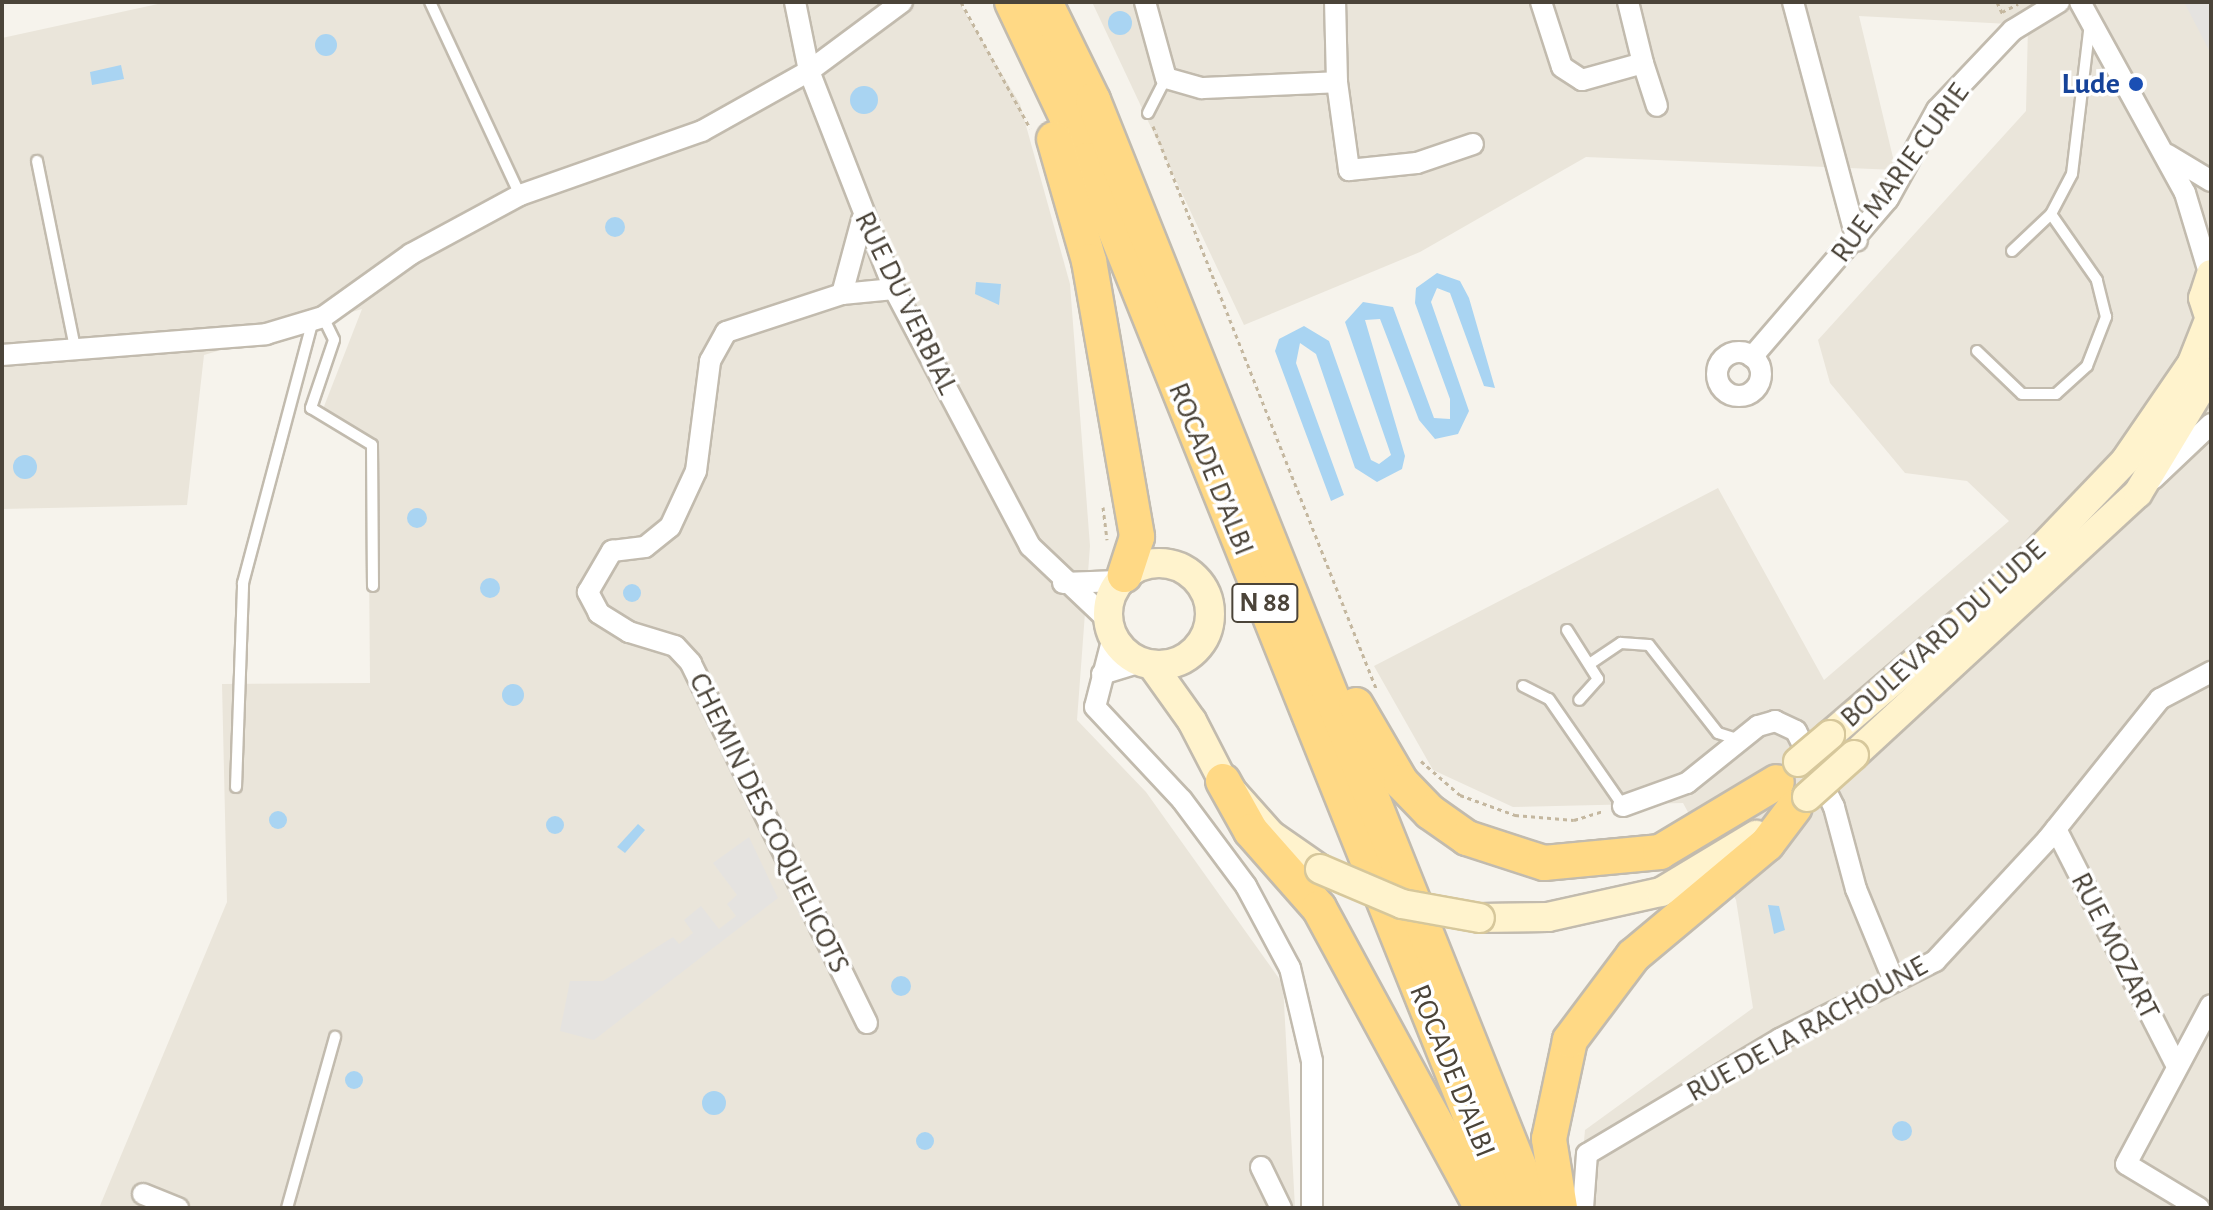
<!DOCTYPE html>
<html>
<head>
<meta charset="utf-8">
<style>
  body { margin:0 }
  #map { position:relative; width:2213px; height:1210px; overflow:hidden; background:#f6f3ec; font-family:"Alegreya Sans",sans-serif }
  div>[style] { position:absolute }
  [style*='--x'] { left:calc(var(--x)*1px); top:calc(var(--y)*1px); width:calc(var(--w)*1px); rotate:calc(var(--a)*1deg) }
  .residential>* { inset:0; background:#eae5da }
  .parking>* { inset:0; background:#e5e3e0 }
  .water>* { inset:0; background:#a9d4f2 }
  .round { border-radius:50% }
  .path>* { height:3px; margin-top:-1.5px; transform-origin:0; background:repeating-linear-gradient(90deg,#c4b79f 0 4px,transparent 0 8px) }
  .roads { filter:drop-shadow(2px 0 #c2bbae) drop-shadow(-2px 0 #c2bbae) drop-shadow(0 2px #c2bbae) drop-shadow(0 -2px #c2bbae) }
  .service>* { height:10px; margin:-5px; padding:0 5px; transform-origin:5px; border-radius:5px; background:#fff }
  .minor>* { height:20px; margin:-10px; padding:0 10px; transform-origin:10px; border-radius:10px; background:#fff }
  .minor>.ring { margin:-10px; padding:0; box-sizing:content-box; background:none; border:20px solid #fff; border-radius:50% }
  .secondary>* { height:28px; margin:-14px; padding:0 14px; transform-origin:14px; border-radius:14px; background:#fff3cd }
  .secondary>.ring { margin:-14px; padding:0; box-sizing:content-box; background:none; border:28px solid #fff3cd; border-radius:50% }
  .trunk>* { height:34px; margin:-17px; padding:0 17px; transform-origin:17px; border-radius:17px; background:#ffd985 }
  .bridges { filter:drop-shadow(2px 0 #d6c79b) drop-shadow(-2px 0 #d6c79b) drop-shadow(0 2px #d6c79b) drop-shadow(0 -2px #d6c79b) }
  .secondary-bridge>* { height:28px; margin:-14px; padding:0 14px; transform-origin:14px; border-radius:14px; background:#fff3cd }
  .dots>* { width:22px; height:22px; translate:-50% -50%; box-sizing:border-box; border:4px solid #fff; border-radius:50% }
  span { translate:-50% -50%; white-space:nowrap; text-align:center; line-height:1.15; -webkit-text-stroke:7px #fff; paint-order:stroke }
  .shield-label span { padding:2px 6px; background:#fff; border:2px solid; border-radius:6px; -webkit-text-stroke-width:0 }
  .shield-label { font-size:28px; color:#4b4439; font-weight:700 }
  .transit-label { font-size:30px; color:#164399; font-weight:700 }
  .right { translate:-100% -50%; text-align:right }
  .street-label { font-size:30px; color:#4b4439 }
  .frame { position:absolute; inset:0; border:4px solid #4b4439; pointer-events:none }
</style>
</head>
<body>
<div id="map">
  <div class="residential">
    <div style="clip-path:polygon(167px 2px,959px 2px,1020px 104px,1070px 284px,1090px 546px,1077px 720px,1146px 792px,1283px 984px,1295px 1208px,99px 1208px,227px 902px,222px 684px,370px 683px,368px 447px,323px 409px,362px 309px,204px 355px,187px 505px,2px 509px,2px 38px)"></div>
    <div style="clip-path:polygon(1092px 2px,2211px 2px,2211px 1208px,1578px 1208px,1585px 1130px,1753px 1008px,1736px 900px,1683px 803px,1513px 807px,1433px 770px,1374px 666px,1718px 488px,1824px 680px,2009px 521px,1967px 481px,1905px 473px,1830px 383px,1818px 340px,2026px 111px,2028px 25px,1859px 16px,1896px 170px,1586px 157px,1420px 252px,1244px 325px)"></div>
  </div>
  <div class="parking">
    <div style="clip-path:polygon(2184px 2px,2211px 2px,2211px 54px)"></div>
    <div style="clip-path:polygon(749px 837px,778px 898px,594px 1040px,560px 1031px,570px 981px,603px 981px,673px 937px,679px 944px,693px 933px,684px 920px,701px 906px,719px 929px,736px 916px,727px 904px,737px 895px,713px 863px)"></div>
  </div>
  <div class="water">
    <div class="round" style="left:1108px;top:11px;width:24px;height:24px"></div>
    <div class="round" style="left:315px;top:34px;width:22px;height:22px"></div>
    <div style="clip-path:polygon(121px 65px,124px 79px,92px 85px,90px 72px)"></div>
    <div class="round" style="left:850px;top:86px;width:28px;height:28px"></div>
    <div class="round" style="left:605px;top:217px;width:20px;height:20px"></div>
    <div style="clip-path:polygon(1437px 273px,1460px 281px,1469px 298px,1495px 388px,1484px 386px,1450px 293px,1437px 288px,1431px 302px,1469px 411px,1458px 434px,1435px 439px,1419px 420px,1380px 319px,1365px 320px,1405px 456px,1402px 469px,1377px 482px,1355px 468px,1316px 354px,1300px 343px,1296px 363px,1344px 495px,1331px 501px,1275px 351px,1279px 339px,1304px 326px,1329px 341px,1371px 460px,1379px 464px,1391px 455px,1345px 322px,1363px 302px,1393px 307px,1434px 418px,1450px 419px,1450px 399px,1415px 303px,1416px 288px)"></div>
    <div style="clip-path:polygon(976px 282px,1001px 284px,999px 305px,975px 294px)"></div>
    <div class="round" style="left:13px;top:455px;width:24px;height:24px"></div>
    <div class="round" style="left:407px;top:508px;width:20px;height:20px"></div>
    <div class="round" style="left:480px;top:578px;width:20px;height:20px"></div>
    <div class="round" style="left:623px;top:584px;width:18px;height:18px"></div>
    <div class="round" style="left:502px;top:684px;width:22px;height:22px"></div>
    <div class="round" style="left:269px;top:811px;width:18px;height:18px"></div>
    <div class="round" style="left:546px;top:816px;width:18px;height:18px"></div>
    <div style="clip-path:polygon(638px 824px,645px 830px,625px 853px,617px 847px)"></div>
    <div style="clip-path:polygon(1768px 905px,1779px 906px,1785px 930px,1774px 934px)"></div>
    <div class="round" style="left:891px;top:976px;width:20px;height:20px"></div>
    <div class="round" style="left:345px;top:1071px;width:18px;height:18px"></div>
    <div class="round" style="left:702px;top:1091px;width:24px;height:24px"></div>
    <div class="round" style="left:1892px;top:1121px;width:20px;height:20px"></div>
    <div class="round" style="left:916px;top:1132px;width:18px;height:18px"></div>
  </div>
  <div class="path">
    <div style="--x:961;--y:2;--w:144;--a:61.3"></div>
    <div style="--x:1997;--y:2;--w:14;--a:65"></div>
    <div style="--x:2002;--y:12;--w:18;--a:-27"></div>
    <div style="--x:1153;--y:126;--w:605;--a:68.36"></div>
    <div style="--x:1103;--y:507;--w:33;--a:83"></div>
    <div style="--x:1421;--y:761;--w:52;--a:41.1"></div>
    <div style="--x:1460;--y:795;--w:59;--a:20"></div>
    <div style="--x:1515;--y:815;--w:59;--a:4.8"></div>
    <div style="--x:1574;--y:820;--w:31;--a:-17"></div>
  </div>
  <div class="roads">
    <div class="service">
      <div style="--x:430;--y:2;--w:213;--a:65"></div>
      <div style="--x:1148;--y:113;--w:39;--a:-63"></div>
      <div style="--x:37;--y:161;--w:190;--a:78.5"></div>
      <div style="--x:2012;--y:251;--w:54;--a:-43.5"></div>
      <div style="--x:2051;--y:214;--w:45;--a:-62.3"></div>
      <div style="--x:2072;--y:174;--w:151;--a:-83.2"></div>
      <div style="--x:323;--y:317;--w:25;--a:64"></div>
      <div style="--x:334;--y:340;--w:72;--a:108.7"></div>
      <div style="--x:311;--y:408;--w:71;--a:31.2"></div>
      <div style="--x:372;--y:445;--w:141;--a:89.6"></div>
      <div style="--x:1977;--y:351;--w:62;--a:43.7"></div>
      <div style="--x:2022;--y:394;--w:34;--a:0"></div>
      <div style="--x:2056;--y:394;--w:42;--a:-42.1"></div>
      <div style="--x:2087;--y:366;--w:53;--a:-68.8"></div>
      <div style="--x:2106;--y:317;--w:38;--a:-104"></div>
      <div style="--x:2097;--y:280;--w:80;--a:-124.9"></div>
      <div style="--x:1567;--y:630;--w:58;--a:57.7"></div>
      <div style="--x:1598;--y:679;--w:28;--a:132"></div>
      <div style="--x:1591;--y:663;--w:36;--a:-34"></div>
      <div style="--x:1621;--y:643;--w:28;--a:4"></div>
      <div style="--x:1649;--y:645;--w:112;--a:51.9"></div>
      <div style="--x:1718;--y:733;--w:19;--a:18"></div>
      <div style="--x:1523;--y:686;--w:29;--a:27"></div>
      <div style="--x:1549;--y:699;--w:130;--a:55.3"></div>
      <div style="--x:236;--y:787;--w:204;--a:-88"></div>
      <div style="--x:243;--y:583;--w:272;--a:-75.1"></div>
      <div style="--x:287;--y:1208;--w:178;--a:-74.3"></div>
    </div>
    <div class="minor">
      <div style="--x:795;--y:2;--w:70;--a:78.5"></div>
      <div style="--x:809;--y:71;--w:234;--a:68.7"></div>
      <div style="--x:894;--y:289;--w:291;--a:62.1"></div>
      <div style="--x:1030;--y:546;--w:108;--a:43.5"></div>
      <div style="--x:1145;--y:2;--w:79;--a:74.6"></div>
      <div style="--x:1166;--y:78;--w:37;--a:16"></div>
      <div style="--x:1202;--y:88;--w:135;--a:-2.5"></div>
      <div style="--x:1337;--y:82;--w:80;--a:-91.4"></div>
      <div style="--x:1541;--y:2;--w:68;--a:72.1"></div>
      <div style="--x:1562;--y:67;--w:24;--a:33"></div>
      <div style="--x:1582;--y:80;--w:63;--a:-15.6"></div>
      <div style="--x:1643;--y:63;--w:63;--a:-103.8"></div>
      <div style="--x:1793;--y:2;--w:247;--a:75"></div>
      <div style="--x:2080;--y:2;--w:218;--a:61.2"></div>
      <div style="--x:2185;--y:193;--w:87;--a:73.2"></div>
      <div style="--x:1643;--y:63;--w:45;--a:72"></div>
      <div style="--x:1337;--y:82;--w:89;--a:82.2"></div>
      <div style="--x:1349;--y:170;--w:68;--a:-5.9"></div>
      <div style="--x:1417;--y:163;--w:59;--a:-18.7"></div>
      <div style="--x:2168;--y:155;--w:50;--a:31.2"></div>
      <div style="--x:842;--y:294;--w:77;--a:-74.9"></div>
      <div class="ring" style="left:1717px;top:352px;width:24px;height:24px"></div>
      <div style="--x:2;--y:355;--w:265;--a:-4.5"></div>
      <div style="--x:266;--y:334;--w:59;--a:-16.6"></div>
      <div style="--x:323;--y:317;--w:108;--a:-35.6"></div>
      <div style="--x:411;--y:254;--w:124;--a:-28.4"></div>
      <div style="--x:520;--y:195;--w:193;--a:-19.4"></div>
      <div style="--x:702;--y:131;--w:123;--a:-29.3"></div>
      <div style="--x:809;--y:71;--w:116;--a:-36.6"></div>
      <div style="--x:1752;--y:357;--w:208;--a:-49.3"></div>
      <div style="--x:1888;--y:199;--w:102;--a:-61.2"></div>
      <div style="--x:1937;--y:110;--w:110;--a:-46.5"></div>
      <div style="--x:2013;--y:30;--w:54;--a:-31.3"></div>
      <div style="--x:2153;--y:479;--w:80;--a:-43.5"></div>
      <div style="--x:1063;--y:583;--w:56;--a:-2"></div>
      <div style="--x:1113;--y:637;--w:72;--a:104.4"></div>
      <div style="--x:1095;--y:707;--w:127;--a:46.9"></div>
      <div style="--x:1182;--y:800;--w:107;--a:53.3"></div>
      <div style="--x:1246;--y:886;--w:93;--a:61.8"></div>
      <div style="--x:1290;--y:968;--w:96;--a:76.7"></div>
      <div style="--x:1312;--y:1061;--w:147;--a:90"></div>
      <div style="--x:1102;--y:674;--w:41;--a:-17.1"></div>
      <div style="--x:1623;--y:806;--w:68;--a:-19.8"></div>
      <div style="--x:1687;--y:783;--w:91;--a:-38.8"></div>
      <div style="--x:1758;--y:726;--w:18;--a:-16"></div>
      <div style="--x:1775;--y:721;--w:23;--a:25"></div>
      <div style="--x:1796;--y:731;--w:85;--a:63.4"></div>
      <div style="--x:1834;--y:807;--w:85;--a:75"></div>
      <div style="--x:1856;--y:889;--w:100;--a:67.6"></div>
      <div style="--x:2056;--y:829;--w:263;--a:63"></div>
      <div style="--x:867;--y:1023;--w:401;--a:-116.1"></div>
      <div style="--x:691;--y:663;--w:23;--a:-133"></div>
      <div style="--x:675;--y:646;--w:48;--a:-163.1"></div>
      <div style="--x:629;--y:632;--w:36;--a:-148"></div>
      <div style="--x:599;--y:613;--w:24;--a:-118"></div>
      <div style="--x:588;--y:592;--w:48;--a:-59.7"></div>
      <div style="--x:612;--y:551;--w:33;--a:-7"></div>
      <div style="--x:645;--y:547;--w:32;--a:-39"></div>
      <div style="--x:670;--y:527;--w:62;--a:-65.1"></div>
      <div style="--x:696;--y:471;--w:111;--a:-82.7"></div>
      <div style="--x:710;--y:361;--w:33;--a:-61"></div>
      <div style="--x:726;--y:332;--w:122;--a:-18.1"></div>
      <div style="--x:842;--y:294;--w:52;--a:-5.5"></div>
      <div style="--x:1261;--y:1167;--w:46;--a:64"></div>
      <div style="--x:143;--y:1194;--w:38;--a:22"></div>
      <div style="--x:1583;--y:1208;--w:54;--a:-85.8"></div>
      <div style="--x:1587;--y:1154;--w:225;--a:-30.8"></div>
      <div style="--x:1780;--y:1039;--w:174;--a:-26.7"></div>
      <div style="--x:1935;--y:961;--w:165;--a:-47.2"></div>
      <div style="--x:2047;--y:840;--w:181;--a:-51.3"></div>
      <div style="--x:2160;--y:699;--w:58;--a:-27.9"></div>
      <div style="--x:2199;--y:1208;--w:85;--a:-148.9"></div>
      <div style="--x:2126;--y:1164;--w:180;--a:-61.9"></div>
    </div>
    <div class="secondary">
      <div style="--x:2211;--y:274;--w:25;--a:108"></div>
      <div style="--x:2203;--y:298;--w:25;--a:72"></div>
      <div class="ring" style="left:1108px;top:563px;width:74px;height:74px"></div>
      <div style="--x:1152;--y:665;--w:69;--a:54.5"></div>
      <div style="--x:1192;--y:721;--w:68;--a:62.7"></div>
      <div style="--x:1223;--y:781;--w:72;--a:48.4"></div>
      <div style="--x:1271;--y:835;--w:60;--a:34.8"></div>
      <div style="--x:1830;--y:735;--w:238;--a:-40.6"></div>
      <div style="--x:2011;--y:580;--w:165;--a:-46.2"></div>
      <div style="--x:2125;--y:461;--w:119;--a:-55.6"></div>
      <div style="--x:2192;--y:363;--w:46;--a:-68.4"></div>
      <div style="--x:1854;--y:755;--w:386;--a:-42.7"></div>
      <div style="--x:2138;--y:493;--w:141;--a:-58.9"></div>
      <div style="--x:1480;--y:918;--w:68;--a:-0.8"></div>
      <div style="--x:1548;--y:917;--w:116;--a:-12.5"></div>
      <div style="--x:1661;--y:892;--w:111;--a:-31"></div>
    </div>
    <div class="trunk">
      <div style="--x:1012;--y:2;--w:175;--a:64.6"></div>
      <div style="--x:1087;--y:160;--w:1129;--a:68.16"></div>
      <div style="--x:1045;--y:2;--w:109;--a:63.9"></div>
      <div style="--x:1093;--y:100;--w:1193;--a:68.21"></div>
      <div style="--x:1054;--y:139;--w:127;--a:74"></div>
      <div style="--x:1089;--y:261;--w:280;--a:80.1"></div>
      <div style="--x:1137;--y:537;--w:40;--a:108"></div>
      <div style="--x:1356;--y:705;--w:89;--a:59.7"></div>
      <div style="--x:1401;--y:782;--w:42;--a:46"></div>
      <div style="--x:1430;--y:812;--w:45;--a:35.1"></div>
      <div style="--x:1467;--y:838;--w:81;--a:18"></div>
      <div style="--x:1544;--y:863;--w:117;--a:-5.4"></div>
      <div style="--x:1660;--y:852;--w:136;--a:-30.9"></div>
      <div style="--x:1223;--y:781;--w:57;--a:60.8"></div>
      <div style="--x:1251;--y:831;--w:103;--a:48.6"></div>
      <div style="--x:1319;--y:908;--w:341;--a:61.5"></div>
      <div style="--x:1560;--y:1208;--w:70;--a:-99.1"></div>
      <div style="--x:1549;--y:1139;--w:101;--a:-78"></div>
      <div style="--x:1570;--y:1040;--w:105;--a:-53.1"></div>
      <div style="--x:1633;--y:956;--w:175;--a:-39.9"></div>
      <div style="--x:1767;--y:844;--w:46;--a:-52.9"></div>
    </div>
  </div>
  <div class="bridges">
    <div class="secondary-bridge">
      <div style="--x:1798;--y:762;--w:42;--a:-40.2"></div>
      <div style="--x:1807;--y:797;--w:63;--a:-41.8"></div>
      <div style="--x:1320;--y:869;--w:89;--a:23.1"></div>
      <div style="--x:1402;--y:904;--w:79;--a:10.2"></div>
    </div>
  </div>
  <div class="dots">
    <div style="left:2136px;top:84px;background:#1a4fb4"></div>
  </div>
  <div class="shield-label">
    <span style="left:1265px;top:603px">N 88</span>
  </div>
  <div class="transit-label">
    <span class="right" style="left:2120px;top:84px">Lude</span>
  </div>
  <div class="street-label">
    <span style="left:1900px;top:173px;rotate:-54deg">RUE MARIE CURIE</span>
    <span style="left:906px;top:303px;rotate:64deg">RUE DU VERBIAL</span>
    <span style="left:1211px;top:469px;rotate:68deg">ROCADE D'ALBI</span>
    <span style="left:1943px;top:634px;rotate:-42deg">BOULEVARD DU LUDE</span>
    <span style="left:769px;top:823px;rotate:64deg">CHEMIN DES COQUELICOTS</span>
    <span style="left:2115px;top:946px;rotate:63deg">RUE MOZART</span>
    <span style="left:1807px;top:1029px;rotate:-29deg">RUE DE LA RACHOUNE</span>
    <span style="left:1452px;top:1071px;rotate:68deg">ROCADE D'ALBI</span>
  </div>
  <div class="frame"></div>
</div>
</body>
</html>
